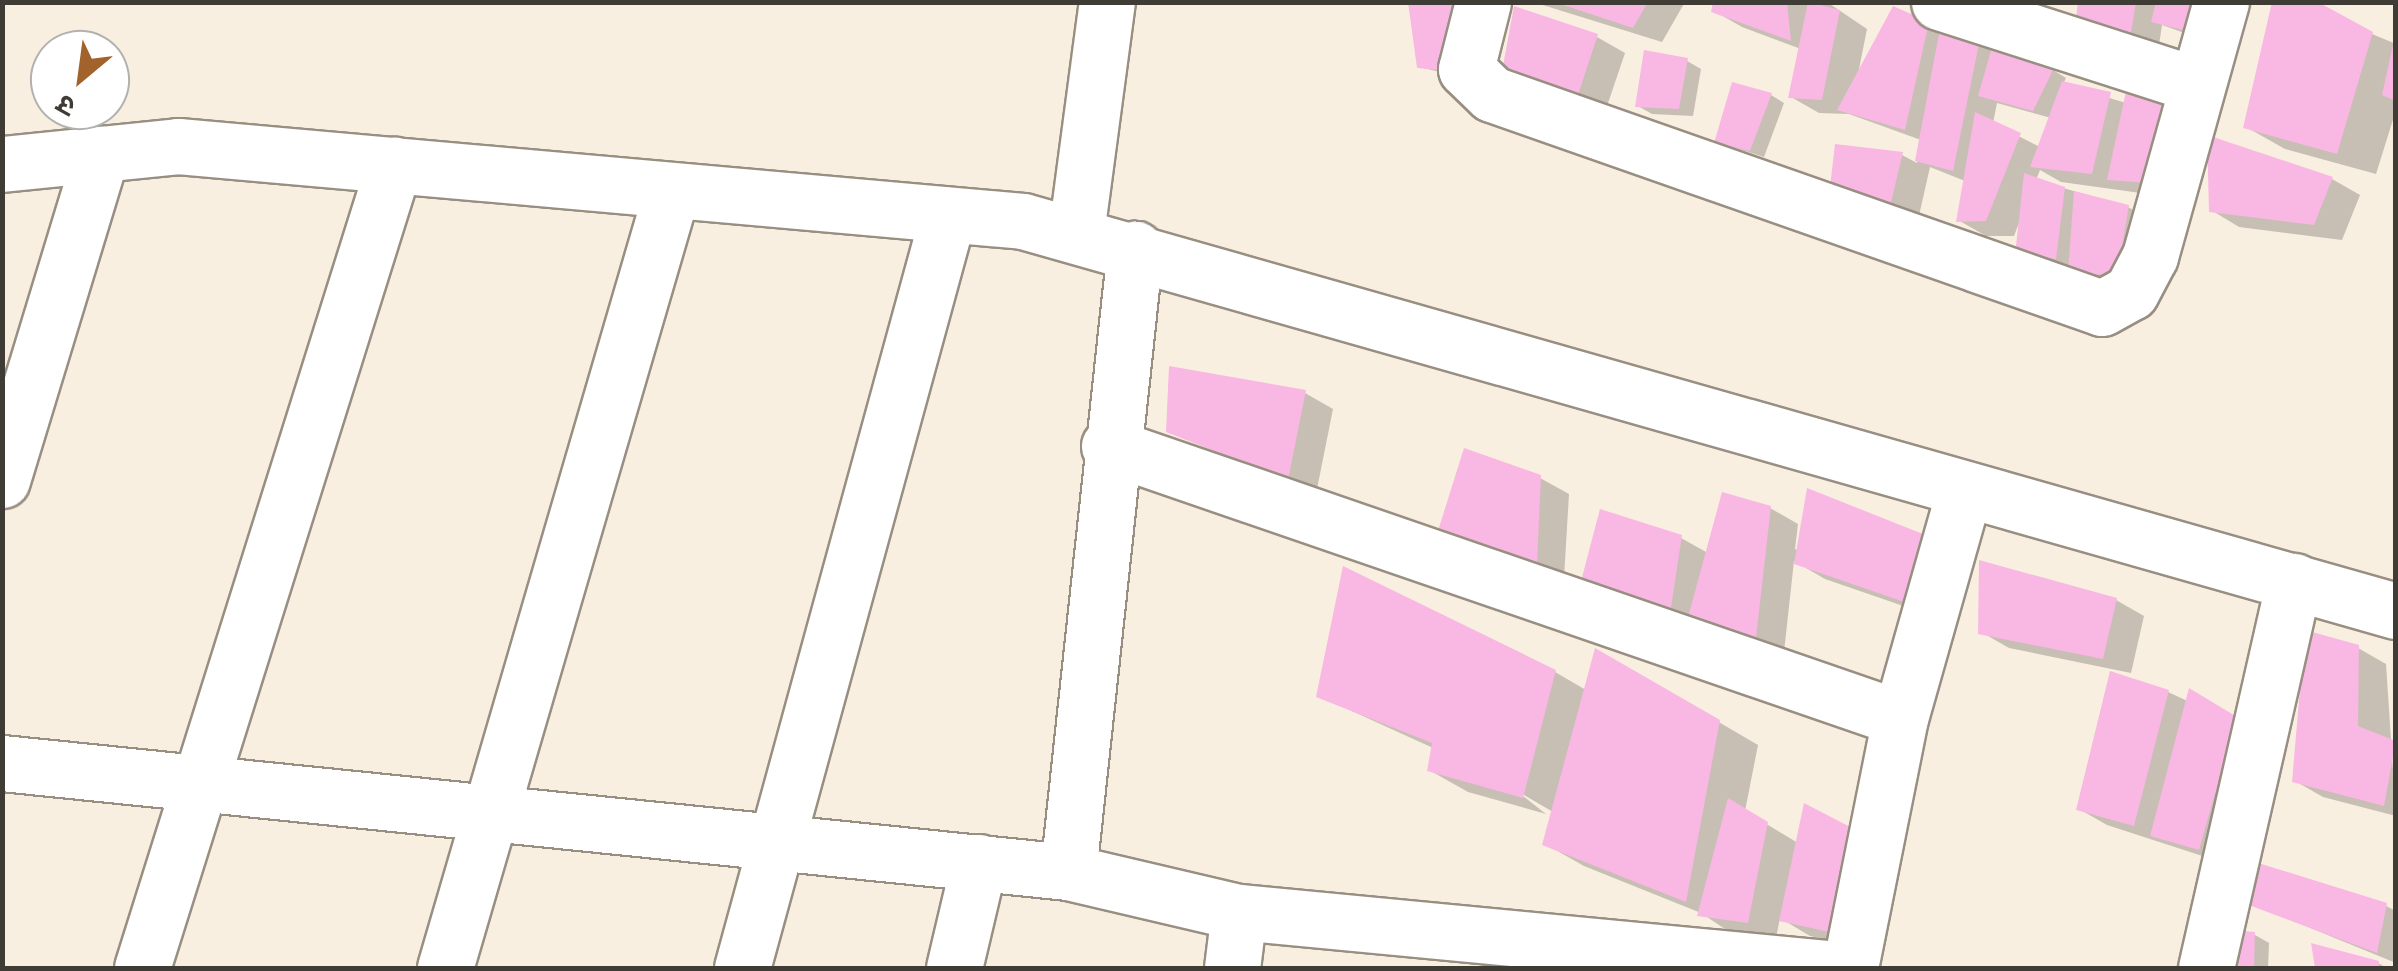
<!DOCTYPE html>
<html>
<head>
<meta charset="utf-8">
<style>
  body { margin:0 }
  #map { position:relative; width:2398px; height:971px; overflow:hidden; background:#f9efe0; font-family:"Sofia Sans Condensed","Noto Sans Devanagari",sans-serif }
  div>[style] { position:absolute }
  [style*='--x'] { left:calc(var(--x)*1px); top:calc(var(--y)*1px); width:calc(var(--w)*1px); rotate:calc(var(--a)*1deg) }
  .shadow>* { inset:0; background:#0003 }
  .building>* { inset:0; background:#f9b7e3 }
  .roads { filter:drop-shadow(2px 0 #988f82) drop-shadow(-2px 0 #988f82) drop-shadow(0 2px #988f82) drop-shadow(0 -2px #988f82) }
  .minor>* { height:55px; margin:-27.5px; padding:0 27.5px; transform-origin:27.5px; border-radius:27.5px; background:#fff }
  span { translate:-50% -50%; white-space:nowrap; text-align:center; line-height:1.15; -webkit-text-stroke:10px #fff; paint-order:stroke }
  .frame { position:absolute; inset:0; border:5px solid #3f3b35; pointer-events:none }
  .north { position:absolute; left:30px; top:30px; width:100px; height:100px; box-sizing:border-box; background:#fff; border:2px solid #b2b1ae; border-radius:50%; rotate:209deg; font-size:28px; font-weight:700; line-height:40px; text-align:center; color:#3f3b35 }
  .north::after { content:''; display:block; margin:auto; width:35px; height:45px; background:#a2622b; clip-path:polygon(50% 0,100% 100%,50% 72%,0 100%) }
</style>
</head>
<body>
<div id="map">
  <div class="shadow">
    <div style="clip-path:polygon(1533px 2px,1685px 2px,1662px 42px)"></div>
    <div style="clip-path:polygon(evenodd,1715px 2px,1827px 2px,1867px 29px,1858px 74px,1894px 9px,2053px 70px,2066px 78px,2063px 84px,2126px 103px,2177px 198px,2061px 182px,2040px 170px,2036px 180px,2128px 207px,2156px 223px,2145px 291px,2046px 269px,2019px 223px,2014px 236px,1986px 236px,1958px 220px,1965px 181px,1930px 167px,1916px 229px,1860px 211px,1902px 155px,1917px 163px,1921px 140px,1849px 114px,1819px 113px,1791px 97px,1801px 49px,1742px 27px,1714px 11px,1715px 2px,1997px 103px,2051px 118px,2040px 147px,1993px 123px,1997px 103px)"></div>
    <div style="clip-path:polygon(2056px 2px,2236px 2px,2224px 47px,2162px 25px,2158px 52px,2080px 5px)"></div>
    <div style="clip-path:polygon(1451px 5px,1465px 13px,1465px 78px,1419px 67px)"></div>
    <div style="clip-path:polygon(2372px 34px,2396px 44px,2396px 110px,2376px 174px,2285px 149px,2246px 127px)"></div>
    <div style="clip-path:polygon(1597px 37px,1625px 53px,1606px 109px,1505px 64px)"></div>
    <div style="clip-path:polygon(1687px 61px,1701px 69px,1693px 116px,1652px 114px,1638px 106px)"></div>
    <div style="clip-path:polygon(1771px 95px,1784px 103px,1764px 157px,1717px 142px)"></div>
    <div style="clip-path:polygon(2210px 138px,2332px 179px,2360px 195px,2342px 240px,2239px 227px,2211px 210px)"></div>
    <div style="clip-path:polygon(1305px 393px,1333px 409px,1316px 494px,1168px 431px)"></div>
    <div style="clip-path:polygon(1540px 478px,1569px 494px,1564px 578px,1440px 532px)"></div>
    <div style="clip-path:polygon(1770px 508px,1798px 524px,1795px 549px,1941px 619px,1825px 579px,1794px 561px,1783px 661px,1611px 600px,1681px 538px,1708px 553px)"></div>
    <div style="clip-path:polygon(2116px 600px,2144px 616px,2131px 673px,2009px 648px,1981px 632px)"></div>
    <div style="clip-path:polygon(2358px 648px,2386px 664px,2396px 816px,2323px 797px,2295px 781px)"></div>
    <div style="clip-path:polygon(1597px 651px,1758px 745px,1745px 811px,1798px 843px,1862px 947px,1810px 936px,1780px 918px,1776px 938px,1728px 931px,1701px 913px,1584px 866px,1545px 844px,1553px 812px,1514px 789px,1546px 814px,1468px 792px,1429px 770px,1433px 748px,1319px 696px,1555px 672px,1586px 690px)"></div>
    <div style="clip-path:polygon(2168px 692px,2264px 736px,2227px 864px,2107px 825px,2079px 809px)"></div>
    <div style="clip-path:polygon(2249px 903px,2386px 906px,2396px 911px,2396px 963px)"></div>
    <div style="clip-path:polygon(2255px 935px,2269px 943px,2268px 968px,2226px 968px)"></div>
    <div style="clip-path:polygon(2314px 946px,2378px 963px,2387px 968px,2318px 968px)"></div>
  </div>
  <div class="building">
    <div style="clip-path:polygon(1408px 2px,1451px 2px,1451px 71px,1417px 68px)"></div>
    <div style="clip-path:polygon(1554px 2px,1648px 2px,1633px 28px)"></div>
    <div style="clip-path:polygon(1713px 2px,1787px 2px,1791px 41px,1711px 12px)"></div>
    <div style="clip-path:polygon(1808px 2px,1840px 10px,1822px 100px,1788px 98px)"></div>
    <div style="clip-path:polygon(2078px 2px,2136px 2px,2130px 38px,2076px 19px)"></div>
    <div style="clip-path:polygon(2156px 2px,2204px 2px,2195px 33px,2151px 22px)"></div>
    <div style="clip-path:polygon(2272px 2px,2318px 2px,2373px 32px,2337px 154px,2243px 128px)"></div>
    <div style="clip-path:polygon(1514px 6px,1598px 34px,1578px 95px,1503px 66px)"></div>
    <div style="clip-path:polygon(1893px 6px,1929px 22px,1905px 130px,1837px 110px)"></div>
    <div style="clip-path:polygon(1941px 23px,1980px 39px,1953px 171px,1915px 161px)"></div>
    <div style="clip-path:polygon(2394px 40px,2396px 40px,2396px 101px,2382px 95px)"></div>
    <div style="clip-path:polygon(1992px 47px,2054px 68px,2033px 111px,1978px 96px)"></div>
    <div style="clip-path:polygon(1644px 50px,1688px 58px,1679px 109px,1635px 107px)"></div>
    <div style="clip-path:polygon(2062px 81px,2111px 92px,2092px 174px,2030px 167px)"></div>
    <div style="clip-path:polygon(1732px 82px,1772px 93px,1750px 151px,1714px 143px)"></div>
    <div style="clip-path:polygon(2126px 91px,2166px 103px,2150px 183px,2107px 180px)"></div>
    <div style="clip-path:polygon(1975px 112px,2021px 133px,1986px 221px,1956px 222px)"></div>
    <div style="clip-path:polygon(2207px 135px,2333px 177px,2314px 225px,2209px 212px)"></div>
    <div style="clip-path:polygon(1835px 144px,1903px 152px,1888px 215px,1829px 196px)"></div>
    <div style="clip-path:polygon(2024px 173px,2065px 187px,2056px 259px,2015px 255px)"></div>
    <div style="clip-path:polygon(2074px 191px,2129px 205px,2117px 276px,2068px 272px)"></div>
    <div style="clip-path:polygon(1169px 366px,1306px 390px,1288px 480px,1166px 432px)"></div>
    <div style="clip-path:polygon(1464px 448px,1541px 475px,1537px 564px,1437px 534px)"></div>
    <div style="clip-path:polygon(1807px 488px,1933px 538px,1913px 605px,1794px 564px)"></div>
    <div style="clip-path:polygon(1722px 492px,1771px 506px,1755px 647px,1687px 621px)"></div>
    <div style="clip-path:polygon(1600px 509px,1682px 535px,1670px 614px,1580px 585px)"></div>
    <div style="clip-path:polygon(1979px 560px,2117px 598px,2103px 659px,1978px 634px)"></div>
    <div style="clip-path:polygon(1343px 566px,1556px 670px,1523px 798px,1427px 771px,1432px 743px,1316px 697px)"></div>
    <div style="clip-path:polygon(2305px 630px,2359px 645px,2358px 726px,2396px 741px,2384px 806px,2292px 782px)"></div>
    <div style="clip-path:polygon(1595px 648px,1720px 720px,1686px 902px,1542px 845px)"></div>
    <div style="clip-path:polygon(2110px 671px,2169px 690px,2134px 826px,2076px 810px)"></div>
    <div style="clip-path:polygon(2189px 688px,2237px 717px,2199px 850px,2150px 836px)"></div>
    <div style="clip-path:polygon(1728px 798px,1768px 822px,1748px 923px,1697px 916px)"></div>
    <div style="clip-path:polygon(1804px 803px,1854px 829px,1834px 933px,1779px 921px)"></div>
    <div style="clip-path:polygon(2252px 861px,2387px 903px,2377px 953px,2246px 904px)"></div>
    <div style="clip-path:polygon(2232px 930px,2255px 932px,2254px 968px,2224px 968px)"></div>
    <div style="clip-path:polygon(2311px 943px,2379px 961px,2379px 968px,2315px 968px)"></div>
  </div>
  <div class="roads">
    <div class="minor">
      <div style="--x:1483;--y:2;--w:69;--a:104.2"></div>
      <div style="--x:1466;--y:69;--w:36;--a:44"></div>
      <div style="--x:1492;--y:94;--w:646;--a:19.33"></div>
      <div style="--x:2102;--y:308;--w:33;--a:-29"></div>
      <div style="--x:2131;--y:292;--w:41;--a:-62.2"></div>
      <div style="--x:2150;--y:256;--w:264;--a:-74.4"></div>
      <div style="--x:1939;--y:2;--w:269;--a:17.8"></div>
      <div style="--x:2;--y:164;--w:177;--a:-5.8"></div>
      <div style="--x:178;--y:146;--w:848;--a:5.07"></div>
      <div style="--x:1023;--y:221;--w:1427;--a:15.86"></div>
      <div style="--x:1076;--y:233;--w:233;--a:-82.4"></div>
      <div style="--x:1109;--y:446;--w:836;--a:18.98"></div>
      <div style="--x:2;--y:480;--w:341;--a:-73.1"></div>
      <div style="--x:2;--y:763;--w:1072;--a:5.84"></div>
      <div style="--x:1068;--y:872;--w:627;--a:-83.86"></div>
      <div style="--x:1068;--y:872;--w:176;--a:13.2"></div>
      <div style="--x:1239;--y:912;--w:592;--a:5.43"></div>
      <div style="--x:142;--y:968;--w:842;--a:-72.58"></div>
      <div style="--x:445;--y:968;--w:810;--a:-73.73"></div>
      <div style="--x:742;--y:968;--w:781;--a:-74.7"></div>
      <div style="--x:954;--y:968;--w:109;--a:-76.7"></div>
      <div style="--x:1232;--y:968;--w:56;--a:-82.9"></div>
      <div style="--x:1850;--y:968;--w:255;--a:-78.7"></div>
      <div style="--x:1900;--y:718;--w:235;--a:-74.2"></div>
      <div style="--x:2206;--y:968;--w:397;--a:-77.2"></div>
    </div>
  </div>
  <div class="frame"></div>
  <div class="north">उ</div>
</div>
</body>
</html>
